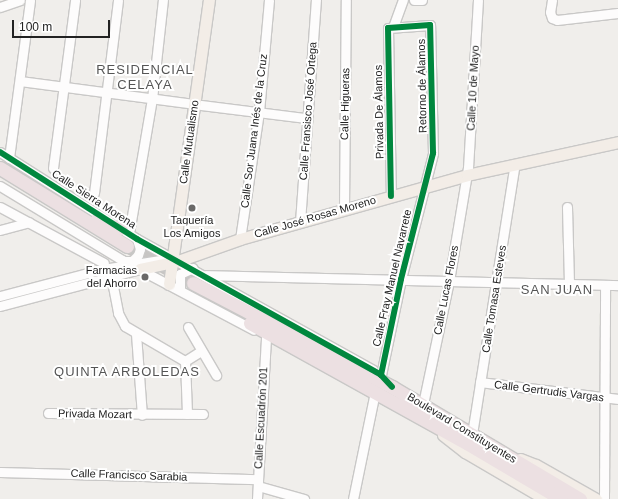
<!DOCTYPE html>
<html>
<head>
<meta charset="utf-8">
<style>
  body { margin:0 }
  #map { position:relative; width:618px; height:499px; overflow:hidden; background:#f0eeeb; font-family:Arial,sans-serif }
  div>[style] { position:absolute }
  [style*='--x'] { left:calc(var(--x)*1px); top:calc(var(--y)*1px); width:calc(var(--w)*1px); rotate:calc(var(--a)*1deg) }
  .highway-tunnel>* { height:13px; margin-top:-6.5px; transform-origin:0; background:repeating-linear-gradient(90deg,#c7c5c3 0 13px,transparent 0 19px) }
  .roads { filter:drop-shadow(1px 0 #c9c8c7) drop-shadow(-1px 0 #c9c8c7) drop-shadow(0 1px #c9c8c7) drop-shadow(0 -1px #c9c8c7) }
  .minor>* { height:9px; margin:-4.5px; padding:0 4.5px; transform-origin:4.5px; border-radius:4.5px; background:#fdfcfc }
  .major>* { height:11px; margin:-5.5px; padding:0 5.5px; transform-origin:5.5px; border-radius:5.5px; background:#f3ede7 }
  .highway>* { height:13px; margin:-6.5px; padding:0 6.5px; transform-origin:6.5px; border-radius:6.5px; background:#ece0e2 }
  .cycleway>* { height:6px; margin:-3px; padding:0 3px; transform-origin:3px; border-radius:3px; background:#00873e }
  .dots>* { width:11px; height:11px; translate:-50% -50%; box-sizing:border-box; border:2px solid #fff; border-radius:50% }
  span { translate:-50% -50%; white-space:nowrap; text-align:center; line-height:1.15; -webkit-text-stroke:4px #fff; paint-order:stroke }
  .street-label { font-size:11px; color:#222 }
  .poi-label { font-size:11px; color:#222 }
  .right { translate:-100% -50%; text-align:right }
  .quarter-label { font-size:13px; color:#555; letter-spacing:1px }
  .scale { position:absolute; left:12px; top:20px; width:98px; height:18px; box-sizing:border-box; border:2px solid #222; border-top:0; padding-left:5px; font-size:12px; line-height:14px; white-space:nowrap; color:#222; -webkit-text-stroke:3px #fff; paint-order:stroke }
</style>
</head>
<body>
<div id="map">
  <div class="highway-tunnel">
    <div style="--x:127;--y:246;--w:76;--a:29.3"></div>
  </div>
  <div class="roads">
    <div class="minor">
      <div style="--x:414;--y:0;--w:8;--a:0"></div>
      <div style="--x:552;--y:0;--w:12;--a:99"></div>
      <div style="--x:550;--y:12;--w:6;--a:72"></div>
      <div style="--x:552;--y:18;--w:5;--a:22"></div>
      <div style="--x:557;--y:20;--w:61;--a:-6.5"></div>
      <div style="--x:0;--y:7;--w:21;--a:-19"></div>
      <div style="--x:393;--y:27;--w:29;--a:-70"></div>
      <div style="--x:20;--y:81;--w:177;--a:7.5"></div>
      <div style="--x:201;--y:105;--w:106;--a:7.1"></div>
      <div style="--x:0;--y:152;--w:162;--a:32.4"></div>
      <div style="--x:137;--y:239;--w:270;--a:29"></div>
      <div style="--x:9;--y:158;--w:159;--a:-82.4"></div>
      <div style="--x:53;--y:168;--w:169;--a:-82.5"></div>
      <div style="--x:0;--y:186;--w:143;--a:31.2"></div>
      <div style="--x:122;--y:260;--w:149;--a:27.9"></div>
      <div style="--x:94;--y:193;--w:194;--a:-82.9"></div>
      <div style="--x:0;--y:207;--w:118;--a:28.3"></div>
      <div style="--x:567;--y:207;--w:76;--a:88.5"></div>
      <div style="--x:344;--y:209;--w:209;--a:-89.5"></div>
      <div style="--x:300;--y:222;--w:223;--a:-85.9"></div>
      <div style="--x:0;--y:230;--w:30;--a:-15"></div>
      <div style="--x:129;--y:233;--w:136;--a:-80.3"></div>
      <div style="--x:152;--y:99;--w:100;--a:-83.7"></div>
      <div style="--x:240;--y:239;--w:128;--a:-81.5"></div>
      <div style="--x:259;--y:112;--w:112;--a:-84.9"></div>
      <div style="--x:125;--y:261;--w:7;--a:0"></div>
      <div style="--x:132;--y:261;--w:8;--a:-45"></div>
      <div style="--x:138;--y:255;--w:6;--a:-72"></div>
      <div style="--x:140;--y:249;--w:10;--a:-107"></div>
      <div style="--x:206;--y:275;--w:412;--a:1.4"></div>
      <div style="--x:111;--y:276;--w:38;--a:79"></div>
      <div style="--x:118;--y:313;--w:15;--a:62"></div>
      <div style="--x:125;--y:326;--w:69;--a:30.3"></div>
      <div style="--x:180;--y:289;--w:15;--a:-90"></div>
      <div style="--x:180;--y:274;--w:14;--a:-25"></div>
      <div style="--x:0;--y:296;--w:106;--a:-14.7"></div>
      <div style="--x:103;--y:269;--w:58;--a:-9"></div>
      <div style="--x:0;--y:306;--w:145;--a:-14.8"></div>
      <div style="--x:188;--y:327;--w:56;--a:59.7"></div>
      <div style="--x:136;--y:334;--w:81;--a:85.8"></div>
      <div style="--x:185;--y:361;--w:53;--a:87.8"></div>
      <div style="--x:185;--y:361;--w:19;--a:-32"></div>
      <div style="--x:381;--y:375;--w:98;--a:-78.2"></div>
      <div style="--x:401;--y:279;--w:130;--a:-75.7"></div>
      <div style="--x:433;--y:153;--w:128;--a:-91.3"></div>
      <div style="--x:430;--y:25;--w:42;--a:175.9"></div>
      <div style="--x:388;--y:28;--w:168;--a:89"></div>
      <div style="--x:480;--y:382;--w:139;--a:7"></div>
      <div style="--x:423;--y:404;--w:126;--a:-78.1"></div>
      <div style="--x:449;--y:281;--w:115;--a:-80.5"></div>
      <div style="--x:468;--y:168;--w:168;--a:-86.6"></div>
      <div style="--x:48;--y:413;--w:155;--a:0.4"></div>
      <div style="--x:472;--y:434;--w:273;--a:-81"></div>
      <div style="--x:0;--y:472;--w:258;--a:1.6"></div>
      <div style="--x:258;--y:486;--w:48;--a:15.8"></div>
      <div style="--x:257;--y:499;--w:163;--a:-86.8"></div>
      <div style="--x:353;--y:499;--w:104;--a:-78.4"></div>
      <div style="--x:604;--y:499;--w:214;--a:-89.7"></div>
    </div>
    <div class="major">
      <div style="--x:140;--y:269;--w:39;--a:-12"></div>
      <div style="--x:178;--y:261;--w:66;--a:-19.5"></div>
      <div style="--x:240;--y:239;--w:236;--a:-15.7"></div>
      <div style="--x:467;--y:175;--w:155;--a:-12.3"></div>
      <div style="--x:169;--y:284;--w:287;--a:-82"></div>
      <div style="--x:443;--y:435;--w:28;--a:38"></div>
      <div style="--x:465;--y:452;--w:93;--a:30.4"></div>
      <div style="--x:520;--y:459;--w:17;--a:21"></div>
      <div style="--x:536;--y:465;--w:69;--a:29.5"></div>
    </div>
    <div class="highway">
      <div style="--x:0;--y:168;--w:149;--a:31.6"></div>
      <div style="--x:97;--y:219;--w:13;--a:29"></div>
      <div style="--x:108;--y:225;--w:13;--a:13"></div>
      <div style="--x:193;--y:283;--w:225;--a:27.6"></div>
      <div style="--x:392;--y:387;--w:219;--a:30.8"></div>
      <div style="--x:250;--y:323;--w:249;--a:29"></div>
      <div style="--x:468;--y:444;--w:108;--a:30.6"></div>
    </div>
  </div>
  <div class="cycleway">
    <div style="--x:0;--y:152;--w:162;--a:32.4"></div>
    <div style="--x:137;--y:239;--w:279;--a:29.1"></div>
    <div style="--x:381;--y:375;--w:16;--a:47"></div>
    <div style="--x:381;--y:375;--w:98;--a:-78.2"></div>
    <div style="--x:401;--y:279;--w:130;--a:-75.7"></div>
    <div style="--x:433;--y:153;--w:128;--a:-91.3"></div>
    <div style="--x:430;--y:25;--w:42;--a:175.9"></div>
    <div style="--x:388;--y:28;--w:168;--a:89"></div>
  </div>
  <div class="dots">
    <div style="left:192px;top:208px;background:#6a6968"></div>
    <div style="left:145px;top:277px;background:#6a6968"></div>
  </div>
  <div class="street-label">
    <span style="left:422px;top:86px;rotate:-91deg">Retorno de Álamos</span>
    <span style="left:473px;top:88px;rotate:-87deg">Calle 10 de Mayo</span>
    <span style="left:345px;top:104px;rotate:-89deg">Calle Higueras</span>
    <span style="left:308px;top:111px;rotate:-86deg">Calle Fransisco José Ortega</span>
    <span style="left:379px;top:112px;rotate:-91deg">Privada De Álamos</span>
    <span style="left:254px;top:131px;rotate:-83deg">Calle Sor Juana Inés de la Cruz</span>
    <span style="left:189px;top:142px;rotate:-82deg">Calle Mutualismo</span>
    <span style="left:94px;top:199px;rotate:33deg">Calle Sierra Morena</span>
    <span style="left:315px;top:217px;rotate:-16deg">Calle José Rosas Moreno</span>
    <span style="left:392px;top:278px;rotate:-77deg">Calle Fray Manuel Navarrete</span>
    <span style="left:446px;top:290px;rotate:-79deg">Calle Lucas Flores</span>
    <span style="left:494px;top:299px;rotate:-81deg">Calle Tomasa Esteves</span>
    <span style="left:549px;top:391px;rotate:7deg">Calle Gertrudis Vargas</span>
    <span style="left:95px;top:414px;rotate:1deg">Privada Mozart</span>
    <span style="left:261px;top:418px;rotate:-87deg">Calle Escuadrón 201</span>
    <span style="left:462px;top:428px;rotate:31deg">Boulevard Constituyentes</span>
    <span style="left:129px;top:475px;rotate:2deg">Calle Francisco Sarabia</span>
  </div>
  <div class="poi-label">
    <span style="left:192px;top:227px">Taquería<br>Los Amigos</span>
    <span class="right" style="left:137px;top:277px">Farmacias<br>del Ahorro</span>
  </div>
  <div class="quarter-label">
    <span style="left:145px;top:78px">RESIDENCIAL<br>CELAYA</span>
    <span style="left:557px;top:290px">SAN JUAN</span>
    <span style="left:127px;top:372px">QUINTA ARBOLEDAS</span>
  </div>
  <div class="scale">100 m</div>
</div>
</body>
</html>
